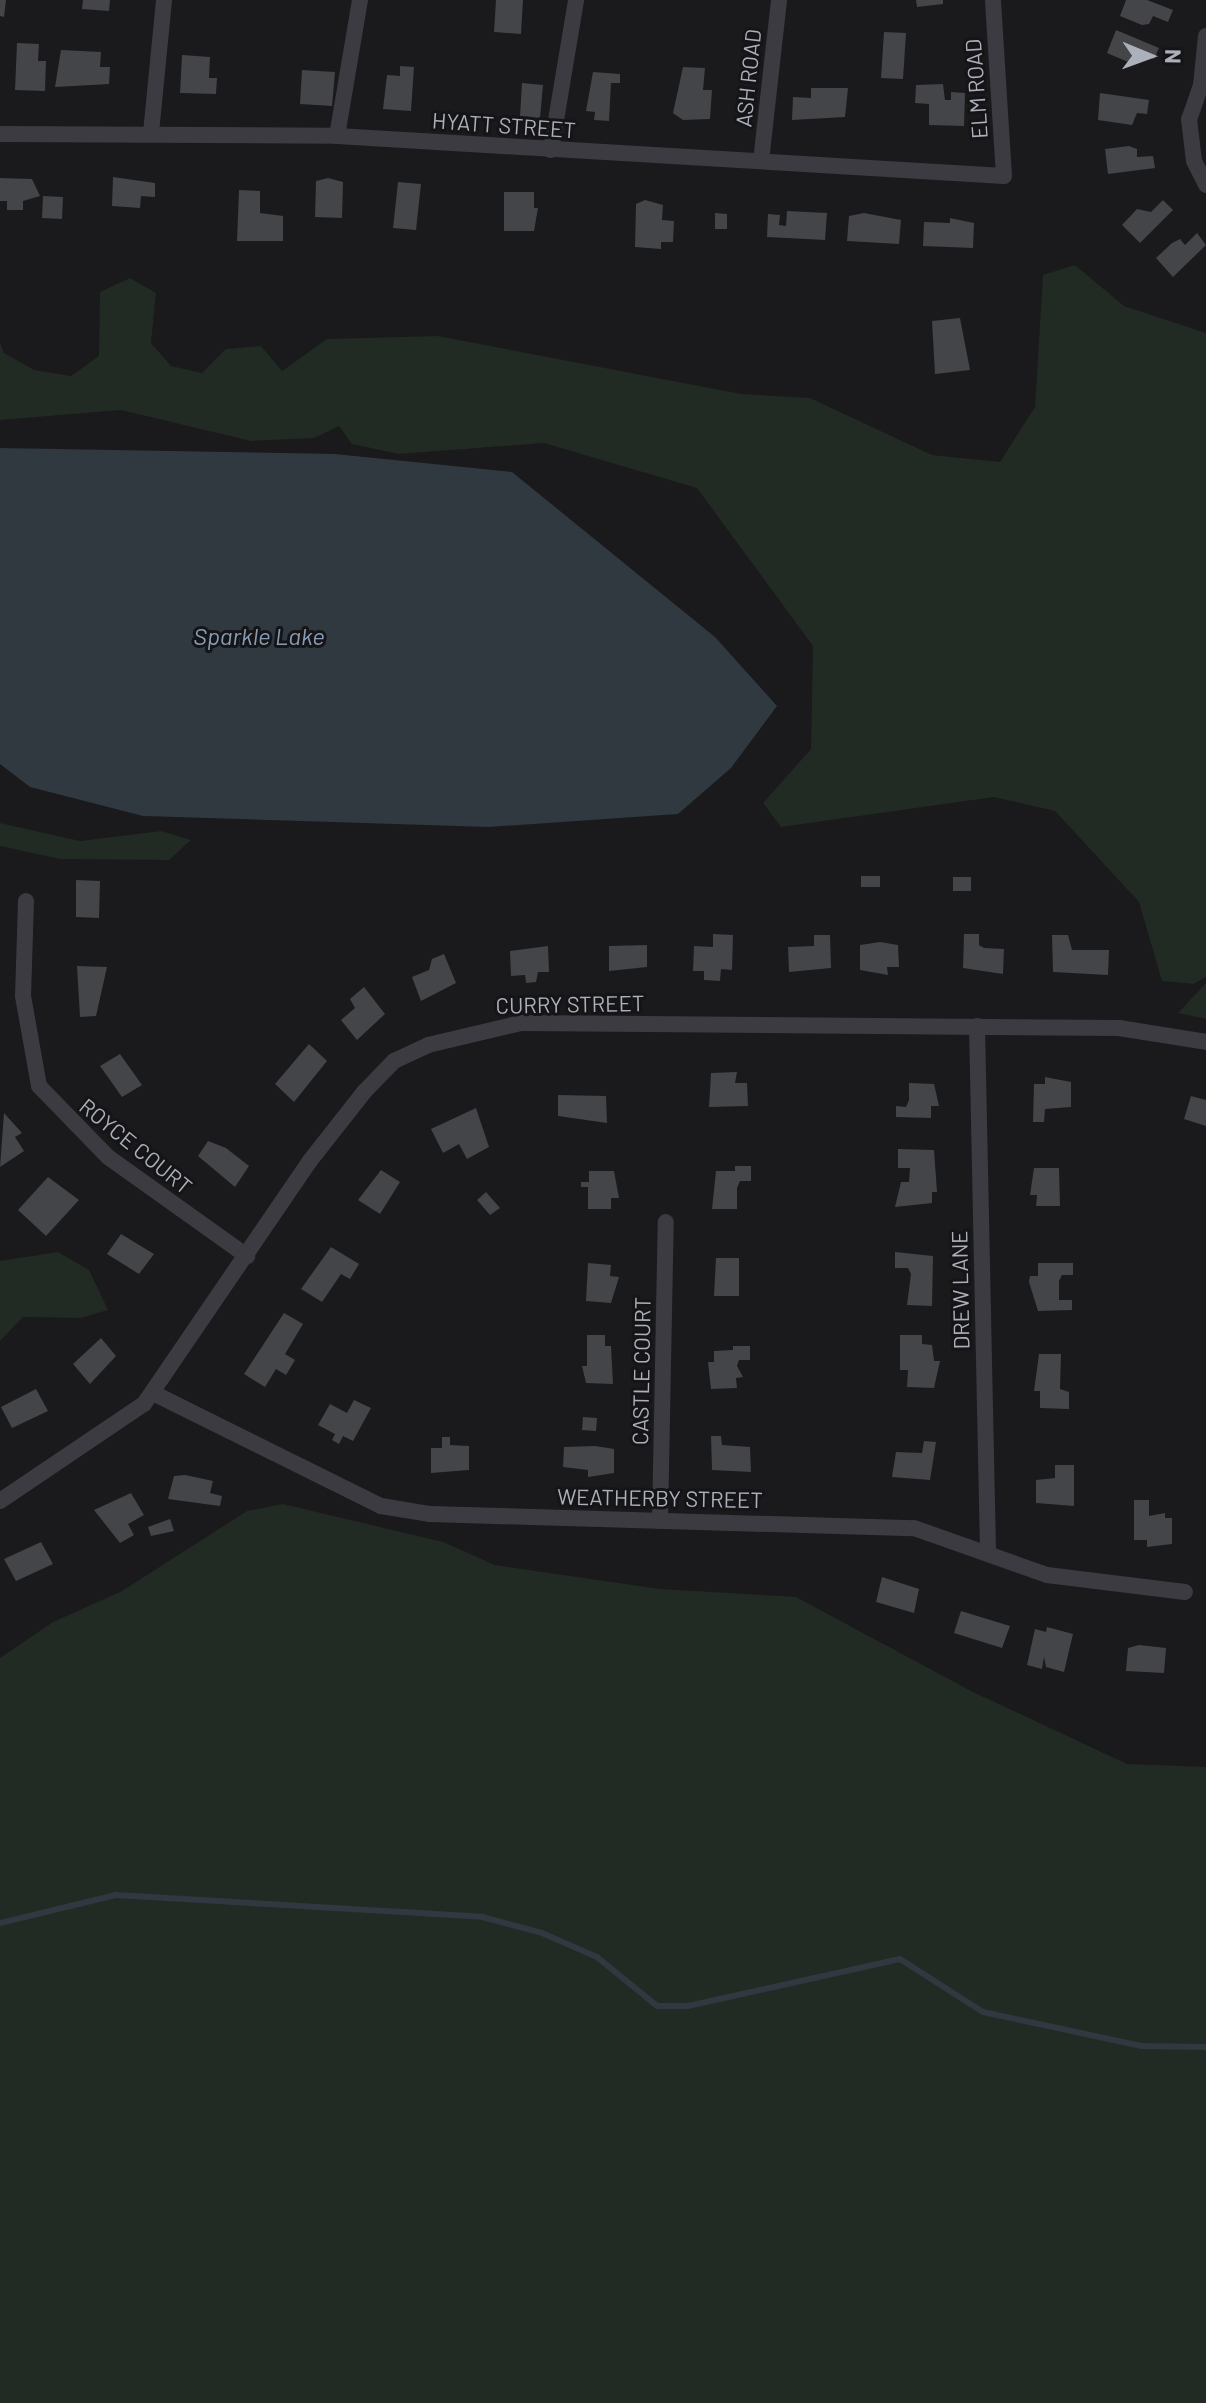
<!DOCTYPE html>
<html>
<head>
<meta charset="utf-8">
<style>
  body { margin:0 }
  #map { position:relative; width:1206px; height:2403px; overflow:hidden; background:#1a191c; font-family:Barlow,sans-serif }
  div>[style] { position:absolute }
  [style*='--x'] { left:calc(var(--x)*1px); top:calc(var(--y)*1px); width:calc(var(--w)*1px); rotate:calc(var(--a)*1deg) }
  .green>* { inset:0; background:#212a23 }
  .water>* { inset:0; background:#303840 }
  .stream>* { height:6px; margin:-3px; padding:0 3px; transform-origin:3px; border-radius:3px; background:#303840 }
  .building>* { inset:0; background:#444549 }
  .street>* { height:16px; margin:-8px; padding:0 8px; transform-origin:8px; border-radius:8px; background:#3b3b41 }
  span { translate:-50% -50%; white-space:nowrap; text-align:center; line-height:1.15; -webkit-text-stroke:6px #151417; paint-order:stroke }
  .street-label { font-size:22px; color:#acb0bb }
  .water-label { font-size:24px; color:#859cb4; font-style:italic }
  .north { position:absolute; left:1110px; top:16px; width:80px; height:80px; -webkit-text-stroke:6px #151417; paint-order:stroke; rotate:91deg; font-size:22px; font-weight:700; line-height:32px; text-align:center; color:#acb0bb }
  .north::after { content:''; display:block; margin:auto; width:28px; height:36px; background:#acb0bb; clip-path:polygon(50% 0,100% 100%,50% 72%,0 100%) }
</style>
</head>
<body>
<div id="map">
  <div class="green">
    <div style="clip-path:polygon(1075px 265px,1124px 306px,1206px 333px,1206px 977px,1193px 984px,1162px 981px,1139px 902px,1055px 811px,994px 797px,781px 827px,763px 803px,811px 749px,813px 646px,697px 488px,544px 443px,399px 454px,352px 444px,339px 426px,314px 438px,251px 441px,121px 410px,0 420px,0 343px,4px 353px,34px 370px,71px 376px,99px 356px,100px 292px,130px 278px,156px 293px,151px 343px,171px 366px,202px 373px,226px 349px,261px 346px,282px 371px,327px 339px,438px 336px,741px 394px,810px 398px,932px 455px,1000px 462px,1035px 407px,1043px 275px)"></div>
    <div style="clip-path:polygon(0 823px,80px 841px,161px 831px,191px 840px,169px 860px,60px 859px,0 846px)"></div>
    <div style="clip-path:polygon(1206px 983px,1206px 1019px,1178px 1013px)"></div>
    <div style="clip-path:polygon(58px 1252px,89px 1270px,108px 1310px,81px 1318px,23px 1317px,0 1341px,0 1261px)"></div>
    <div style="clip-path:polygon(283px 1504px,443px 1542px,495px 1565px,660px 1589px,796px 1597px,973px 1692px,1127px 1764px,1206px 1767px,1206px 2403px,0 2403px,0 1658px,53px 1622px,122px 1591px,247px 1511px)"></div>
  </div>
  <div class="water">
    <div style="clip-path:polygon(0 448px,335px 454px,512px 472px,715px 637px,777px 706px,731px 768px,678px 814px,488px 827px,143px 816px,30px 787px,0 764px)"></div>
  </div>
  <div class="stream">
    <div style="--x:0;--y:1923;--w:119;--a:-13.6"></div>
    <div style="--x:116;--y:1895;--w:367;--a:3.4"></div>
    <div style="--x:482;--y:1917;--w:62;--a:14.9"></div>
    <div style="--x:542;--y:1933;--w:60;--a:23.6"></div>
    <div style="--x:597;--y:1957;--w:77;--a:39.2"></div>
    <div style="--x:657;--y:2006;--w:31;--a:0"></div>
    <div style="--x:688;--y:2006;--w:217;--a:-12.5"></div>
    <div style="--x:900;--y:1959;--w:98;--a:32.6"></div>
    <div style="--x:983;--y:2012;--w:162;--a:12.1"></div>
    <div style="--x:1141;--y:2046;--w:65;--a:0.9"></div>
  </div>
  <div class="building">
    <div style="clip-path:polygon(0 0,6px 0,4px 17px,0 16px)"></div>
    <div style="clip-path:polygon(83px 0,110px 0,109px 11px,82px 9px)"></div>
    <div style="clip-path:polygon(496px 0,523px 0,521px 34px,494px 32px)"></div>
    <div style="clip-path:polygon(916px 0,943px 0,943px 4px,917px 7px)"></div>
    <div style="clip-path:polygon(1126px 0,1147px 0,1173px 10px,1168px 22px,1153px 16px,1149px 24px,1142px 25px,1120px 16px)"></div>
    <div style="clip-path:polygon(1116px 30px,1159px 48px,1154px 59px,1140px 53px,1136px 62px,1128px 62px,1107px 53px)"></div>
    <div style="clip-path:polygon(884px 32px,906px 33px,903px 79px,881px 78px)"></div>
    <div style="clip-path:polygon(17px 43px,39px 44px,38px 61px,46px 61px,45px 91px,15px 90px)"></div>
    <div style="clip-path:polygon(61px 50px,101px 52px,100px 67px,110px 67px,109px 84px,55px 87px)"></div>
    <div style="clip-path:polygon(182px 55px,210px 57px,209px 78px,217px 78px,216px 94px,180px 93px)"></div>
    <div style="clip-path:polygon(400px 66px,414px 67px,411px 111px,383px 109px,387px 75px,400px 76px)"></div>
    <div style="clip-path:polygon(683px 67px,705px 68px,703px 90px,712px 90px,710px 119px,683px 120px,673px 113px)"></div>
    <div style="clip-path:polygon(302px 70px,335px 72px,332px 106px,300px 104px)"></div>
    <div style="clip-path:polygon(593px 72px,620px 74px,620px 83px,611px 83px,609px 121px,594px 120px,595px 112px,586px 111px)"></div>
    <div style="clip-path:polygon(522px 83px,543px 85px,540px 118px,520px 116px)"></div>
    <div style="clip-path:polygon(943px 84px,945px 100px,951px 100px,951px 92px,965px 93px,964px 126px,929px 125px,929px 104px,915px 103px,916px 85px)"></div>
    <div style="clip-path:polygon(811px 88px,848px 88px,845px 117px,792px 120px,793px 97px,811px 98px)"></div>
    <div style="clip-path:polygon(1100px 93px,1149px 100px,1147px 114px,1137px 113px,1132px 125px,1098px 120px)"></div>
    <div style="clip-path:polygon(1129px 146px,1137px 149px,1137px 157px,1153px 156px,1155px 168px,1108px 174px,1105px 149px)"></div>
    <div style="clip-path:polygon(113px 177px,155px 183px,155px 197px,141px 196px,140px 208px,112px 206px)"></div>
    <div style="clip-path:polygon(0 178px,32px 179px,40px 196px,23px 201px,23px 210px,7px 210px,7px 201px,0 201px)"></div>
    <div style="clip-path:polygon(328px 178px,343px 182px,342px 218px,315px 217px,316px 181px)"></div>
    <div style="clip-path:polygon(398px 182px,421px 184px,416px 230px,393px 228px)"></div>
    <div style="clip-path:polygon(239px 190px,260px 191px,260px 213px,283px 216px,283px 241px,237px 241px)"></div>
    <div style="clip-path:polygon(504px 192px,534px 192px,534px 208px,538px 208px,534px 231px,504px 231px)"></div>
    <div style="clip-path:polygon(43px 196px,63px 197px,62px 219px,42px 218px)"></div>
    <div style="clip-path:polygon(645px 200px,663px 205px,662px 220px,674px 221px,673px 242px,661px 242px,661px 249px,635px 247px,636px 204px)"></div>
    <div style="clip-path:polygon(1163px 200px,1173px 210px,1140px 243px,1122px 225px,1137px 209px,1151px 212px)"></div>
    <div style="clip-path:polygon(787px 211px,827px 213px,825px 240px,767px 237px,768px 214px,780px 215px,779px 225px,786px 226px)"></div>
    <div style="clip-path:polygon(715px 213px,727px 214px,727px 229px,715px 229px)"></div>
    <div style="clip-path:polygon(864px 213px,901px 220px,899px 244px,847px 241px,849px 216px)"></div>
    <div style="clip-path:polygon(950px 218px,974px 223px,973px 248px,923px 246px,924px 222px,950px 223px)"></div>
    <div style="clip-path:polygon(1197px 233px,1206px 245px,1173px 277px,1156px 258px,1172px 243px,1180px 239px,1185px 245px)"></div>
    <div style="clip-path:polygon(960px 318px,970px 370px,935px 374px,932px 321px)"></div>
    <div style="clip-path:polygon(861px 876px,880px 876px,880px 887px,861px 887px)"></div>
    <div style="clip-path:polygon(953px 877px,971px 877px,971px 891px,953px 891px)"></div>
    <div style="clip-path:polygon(76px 880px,100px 881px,99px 918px,76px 917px)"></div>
    <div style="clip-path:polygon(713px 934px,733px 935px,732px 970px,721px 969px,720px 981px,704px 980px,704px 971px,693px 971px,694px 946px,713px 947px)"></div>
    <div style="clip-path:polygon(964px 934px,979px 934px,979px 945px,984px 948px,1004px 949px,1003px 974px,963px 968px)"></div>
    <div style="clip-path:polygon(814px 935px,830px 935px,831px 968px,789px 972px,788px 947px,814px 946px)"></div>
    <div style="clip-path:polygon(1052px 935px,1068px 935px,1072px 950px,1109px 950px,1108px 975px,1053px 972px)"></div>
    <div style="clip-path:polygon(880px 942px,898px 945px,899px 967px,887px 967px,888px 975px,860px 970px,860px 945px)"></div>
    <div style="clip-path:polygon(647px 945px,647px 967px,609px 971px,609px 946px)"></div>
    <div style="clip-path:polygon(548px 946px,549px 972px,538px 972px,536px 982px,526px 983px,525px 975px,511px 976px,510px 951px)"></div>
    <div style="clip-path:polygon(444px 954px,456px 983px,421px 1001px,412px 977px,429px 970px,432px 959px)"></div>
    <div style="clip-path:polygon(77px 966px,107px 967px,96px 1016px,80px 1017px)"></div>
    <div style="clip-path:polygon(364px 987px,385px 1014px,357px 1040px,341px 1020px,355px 1008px,350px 999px)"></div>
    <div style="clip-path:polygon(309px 1044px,327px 1061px,294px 1102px,275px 1084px)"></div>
    <div style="clip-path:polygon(120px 1054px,142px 1085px,122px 1097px,100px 1066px)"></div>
    <div style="clip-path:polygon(737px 1072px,735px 1083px,747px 1083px,748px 1106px,709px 1107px,711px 1073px)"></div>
    <div style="clip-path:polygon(1045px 1077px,1071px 1082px,1071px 1107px,1045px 1109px,1044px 1122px,1033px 1122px,1034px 1084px,1045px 1084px)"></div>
    <div style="clip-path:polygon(909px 1083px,934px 1084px,939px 1106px,931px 1106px,931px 1118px,896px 1117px,896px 1106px,906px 1107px,909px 1100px)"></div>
    <div style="clip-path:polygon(558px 1095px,606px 1096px,607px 1123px,558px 1116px)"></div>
    <div style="clip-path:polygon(1191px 1096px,1206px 1100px,1206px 1126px,1184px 1119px)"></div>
    <div style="clip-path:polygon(476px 1108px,489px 1147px,467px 1159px,459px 1144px,443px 1153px,431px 1129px)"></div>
    <div style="clip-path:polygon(4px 1113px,22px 1133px,15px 1137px,24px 1151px,0 1167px)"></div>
    <div style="clip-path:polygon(208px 1141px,226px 1148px,249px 1166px,235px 1187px,198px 1156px)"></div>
    <div style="clip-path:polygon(898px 1149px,934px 1150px,937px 1192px,932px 1192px,932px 1203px,895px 1207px,901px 1182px,909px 1182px,910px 1168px,898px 1168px)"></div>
    <div style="clip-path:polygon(735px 1166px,751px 1166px,751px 1181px,740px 1181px,737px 1188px,737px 1209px,712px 1209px,716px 1171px,735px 1171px)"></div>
    <div style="clip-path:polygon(1034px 1168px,1059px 1168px,1060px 1206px,1036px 1206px,1037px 1195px,1030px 1195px)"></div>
    <div style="clip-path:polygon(381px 1170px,400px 1182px,380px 1214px,358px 1200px)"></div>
    <div style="clip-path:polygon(589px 1171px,614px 1171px,619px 1198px,611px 1198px,611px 1209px,588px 1209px,588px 1187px,581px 1187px,581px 1182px,589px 1182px)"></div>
    <div style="clip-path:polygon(48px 1177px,79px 1200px,46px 1236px,18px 1210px)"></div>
    <div style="clip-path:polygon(486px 1192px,500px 1208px,490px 1215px,477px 1200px)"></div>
    <div style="clip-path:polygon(121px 1234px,154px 1254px,139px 1274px,107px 1254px)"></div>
    <div style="clip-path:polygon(331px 1247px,359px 1264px,350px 1279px,341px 1274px,322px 1302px,301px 1289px)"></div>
    <div style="clip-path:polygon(895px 1252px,933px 1256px,932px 1306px,907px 1305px,911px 1274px,908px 1268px,895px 1268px)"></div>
    <div style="clip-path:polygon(716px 1258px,739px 1258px,739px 1296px,714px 1296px)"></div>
    <div style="clip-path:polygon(588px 1263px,611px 1265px,610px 1276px,619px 1277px,611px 1303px,586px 1301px)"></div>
    <div style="clip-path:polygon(1038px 1263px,1073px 1263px,1073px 1275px,1062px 1275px,1059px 1281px,1059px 1300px,1072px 1300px,1072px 1310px,1038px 1311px,1029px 1282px,1030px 1276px,1038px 1276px)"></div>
    <div style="clip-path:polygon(284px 1313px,303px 1324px,285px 1354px,295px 1360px,286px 1375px,276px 1369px,265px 1387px,244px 1374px)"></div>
    <div style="clip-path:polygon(587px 1335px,605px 1335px,605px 1346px,611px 1346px,613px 1384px,586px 1383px,582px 1366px,587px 1366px)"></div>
    <div style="clip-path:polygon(900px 1335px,922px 1335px,922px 1344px,932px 1345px,934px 1361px,940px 1361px,934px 1388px,907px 1387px,908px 1370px,900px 1370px)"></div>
    <div style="clip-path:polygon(101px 1338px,116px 1356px,90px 1384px,73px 1364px)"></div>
    <div style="clip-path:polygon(733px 1346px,750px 1346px,750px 1360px,739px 1360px,737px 1366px,743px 1377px,736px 1378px,737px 1388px,711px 1389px,708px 1362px,714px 1362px,714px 1351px,733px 1350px)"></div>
    <div style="clip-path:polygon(1039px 1354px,1061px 1354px,1060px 1389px,1069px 1392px,1069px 1409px,1040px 1408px,1040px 1391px,1034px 1391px)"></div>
    <div style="clip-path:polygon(36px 1389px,48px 1411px,12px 1428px,1px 1407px)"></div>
    <div style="clip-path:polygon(354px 1400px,371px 1408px,353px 1441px,343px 1436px,339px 1444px,332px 1440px,335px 1434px,318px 1425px,330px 1404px,347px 1413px)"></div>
    <div style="clip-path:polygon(583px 1417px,597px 1418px,596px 1431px,582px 1430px)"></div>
    <div style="clip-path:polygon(711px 1436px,721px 1436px,722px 1445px,750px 1447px,751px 1472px,712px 1470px)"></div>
    <div style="clip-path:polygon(442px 1437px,450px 1437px,450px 1445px,469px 1446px,469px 1470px,431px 1473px,431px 1448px,442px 1448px)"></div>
    <div style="clip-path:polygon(924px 1441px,936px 1442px,930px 1480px,892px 1477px,896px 1452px,922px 1453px)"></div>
    <div style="clip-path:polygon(595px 1446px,614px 1449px,614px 1473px,588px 1477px,588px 1470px,563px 1467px,564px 1447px)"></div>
    <div style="clip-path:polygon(1055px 1465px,1074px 1465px,1074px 1506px,1036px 1503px,1036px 1480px,1055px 1478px)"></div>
    <div style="clip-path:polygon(185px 1475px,213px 1481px,210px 1493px,222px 1496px,220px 1506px,168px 1499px,174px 1476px)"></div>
    <div style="clip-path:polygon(131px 1493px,144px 1515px,128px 1524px,134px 1535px,120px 1543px,94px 1510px)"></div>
    <div style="clip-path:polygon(1134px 1500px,1149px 1500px,1149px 1516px,1165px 1513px,1165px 1518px,1172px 1518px,1172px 1544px,1147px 1547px,1147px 1540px,1134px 1540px)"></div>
    <div style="clip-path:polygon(170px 1519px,174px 1531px,151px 1536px,148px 1527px)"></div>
    <div style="clip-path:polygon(41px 1542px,53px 1564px,16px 1581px,4px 1559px)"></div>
    <div style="clip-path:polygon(882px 1577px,919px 1589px,914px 1613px,876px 1602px)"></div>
    <div style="clip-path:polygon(961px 1611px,1010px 1626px,1002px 1648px,954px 1633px)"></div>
    <div style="clip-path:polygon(1047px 1627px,1073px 1634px,1064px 1672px,1046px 1667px,1044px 1657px,1042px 1669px,1027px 1665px,1035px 1629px,1046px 1632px)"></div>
    <div style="clip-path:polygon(1139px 1645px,1166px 1648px,1164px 1673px,1126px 1671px,1128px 1648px)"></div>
  </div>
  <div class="street">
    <div style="--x:1206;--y:36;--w:49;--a:95.8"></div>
    <div style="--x:1201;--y:85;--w:36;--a:109"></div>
    <div style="--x:1189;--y:119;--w:42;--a:83.2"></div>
    <div style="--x:1194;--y:161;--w:27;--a:63"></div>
    <div style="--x:151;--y:133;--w:134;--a:-84.4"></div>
    <div style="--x:0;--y:134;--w:337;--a:0.3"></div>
    <div style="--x:337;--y:136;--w:668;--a:3.43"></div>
    <div style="--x:1004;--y:176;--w:176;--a:-93.6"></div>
    <div style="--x:337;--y:136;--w:138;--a:-80.4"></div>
    <div style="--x:551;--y:150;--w:152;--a:-80.5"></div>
    <div style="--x:761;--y:161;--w:162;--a:-83.6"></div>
    <div style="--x:26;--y:901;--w:95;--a:91.8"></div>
    <div style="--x:23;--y:996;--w:91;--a:79.9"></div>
    <div style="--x:39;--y:1086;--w:99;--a:45.8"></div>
    <div style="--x:108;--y:1157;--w:171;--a:35.5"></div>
    <div style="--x:977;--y:1026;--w:527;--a:88.8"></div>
    <div style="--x:153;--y:1393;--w:254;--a:26.4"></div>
    <div style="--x:381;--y:1506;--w:50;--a:9.3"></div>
    <div style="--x:430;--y:1514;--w:484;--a:1.7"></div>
    <div style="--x:914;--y:1528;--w:141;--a:19.5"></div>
    <div style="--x:1047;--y:1575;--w:139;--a:7"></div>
    <div style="--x:0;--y:1501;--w:174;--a:-34"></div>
    <div style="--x:144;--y:1404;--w:293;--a:-55.7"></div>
    <div style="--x:309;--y:1162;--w:89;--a:-51.8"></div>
    <div style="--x:364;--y:1092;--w:43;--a:-45.9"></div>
    <div style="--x:394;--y:1061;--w:38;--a:-25"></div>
    <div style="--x:428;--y:1045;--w:96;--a:-13.3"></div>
    <div style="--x:521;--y:1023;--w:598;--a:0.48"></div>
    <div style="--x:1119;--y:1028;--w:88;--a:9.1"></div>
    <div style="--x:660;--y:1521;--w:299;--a:-88.9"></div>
  </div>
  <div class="street-label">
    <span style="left:748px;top:78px;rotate:-84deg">ASH ROAD</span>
    <span style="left:976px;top:89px;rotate:-94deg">ELM ROAD</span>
    <span style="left:504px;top:125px;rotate:4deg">HYATT STREET</span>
    <span style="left:570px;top:1004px;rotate:-1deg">CURRY STREET</span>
    <span style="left:136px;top:1146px;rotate:39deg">ROYCE COURT</span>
    <span style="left:960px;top:1290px;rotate:-91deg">DREW LANE</span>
    <span style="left:641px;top:1371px;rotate:-89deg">CASTLE COURT</span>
    <span style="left:660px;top:1498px;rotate:1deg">WEATHERBY STREET</span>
  </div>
  <div class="water-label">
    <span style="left:259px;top:636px">Sparkle Lake</span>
  </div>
  <div class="north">N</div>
</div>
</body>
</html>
